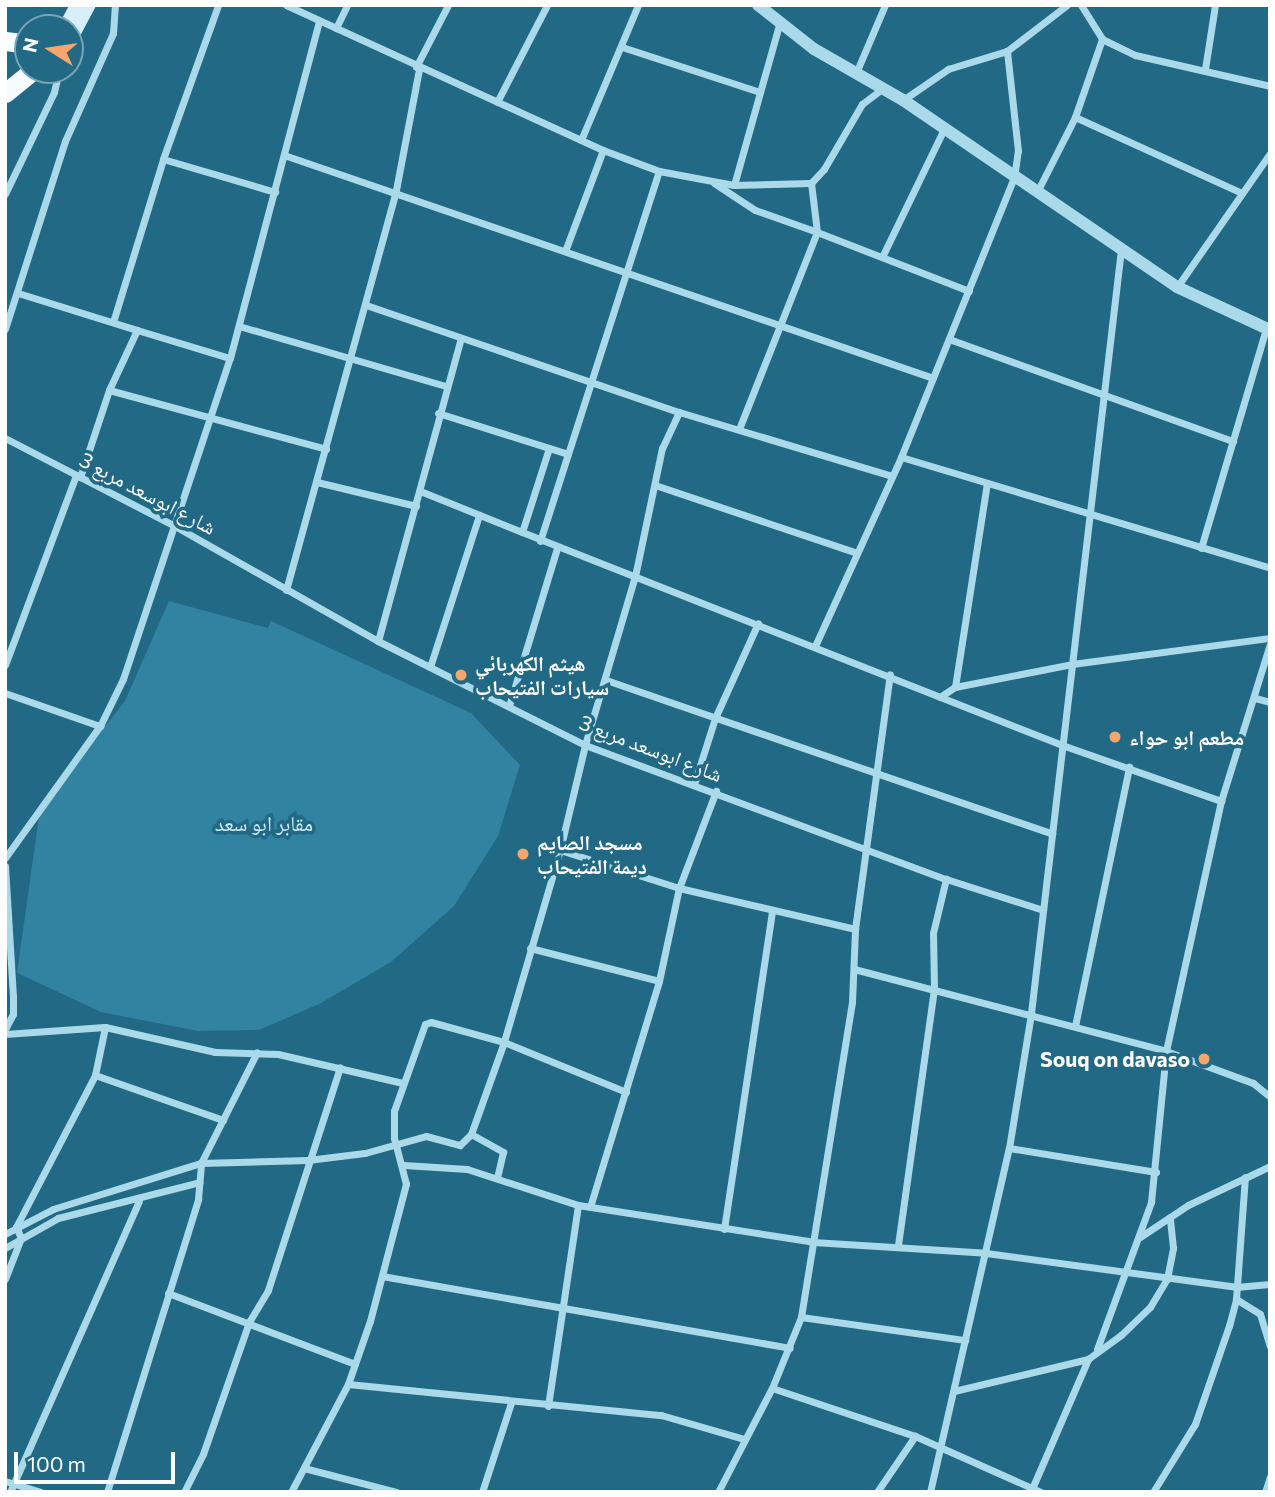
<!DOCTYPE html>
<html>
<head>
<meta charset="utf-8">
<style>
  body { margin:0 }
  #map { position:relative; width:1275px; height:1497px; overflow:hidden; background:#216985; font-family:Commissioner,"Noto Naskh Arabic",sans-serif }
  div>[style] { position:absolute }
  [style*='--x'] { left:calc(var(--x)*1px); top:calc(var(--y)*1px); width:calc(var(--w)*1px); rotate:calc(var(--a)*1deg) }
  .green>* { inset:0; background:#3283a1 }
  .minor>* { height:7px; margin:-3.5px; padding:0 3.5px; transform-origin:3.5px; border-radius:3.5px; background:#aad9e9 }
  .tertiary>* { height:12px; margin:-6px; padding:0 6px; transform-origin:6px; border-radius:6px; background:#aad9e9 }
  .secondary>* { height:14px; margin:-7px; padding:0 7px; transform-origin:7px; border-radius:7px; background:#d5eef7 }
  .trunk>* { height:19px; margin:-9.5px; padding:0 9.5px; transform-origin:9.5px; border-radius:9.5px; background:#f6fcfe }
  .dots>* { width:19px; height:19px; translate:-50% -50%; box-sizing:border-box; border:4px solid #216985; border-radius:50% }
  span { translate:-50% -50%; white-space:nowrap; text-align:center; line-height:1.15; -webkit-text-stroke:7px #216985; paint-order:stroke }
  .street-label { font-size:21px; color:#fff }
  .poi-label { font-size:21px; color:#fff; font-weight:700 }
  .left { translate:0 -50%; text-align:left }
  .right { translate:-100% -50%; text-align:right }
  .park-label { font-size:21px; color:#ceecf7 }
  .frame { position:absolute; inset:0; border:7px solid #fff; pointer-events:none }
  .north { position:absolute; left:14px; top:14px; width:70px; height:70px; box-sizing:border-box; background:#216985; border:2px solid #7aa5b6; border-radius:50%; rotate:282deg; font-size:19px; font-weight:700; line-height:28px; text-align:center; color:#fff }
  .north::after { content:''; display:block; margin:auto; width:24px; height:32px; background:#f6a66b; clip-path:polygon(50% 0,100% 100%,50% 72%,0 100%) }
  .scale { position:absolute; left:14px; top:1452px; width:161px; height:32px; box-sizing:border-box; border:4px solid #fff; border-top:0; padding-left:9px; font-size:21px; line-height:24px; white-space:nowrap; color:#fff; -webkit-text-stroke:5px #216985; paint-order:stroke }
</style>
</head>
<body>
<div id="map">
  <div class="green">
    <div style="clip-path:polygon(169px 601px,268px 628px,271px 621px,471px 713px,520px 765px,498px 836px,454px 906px,391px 962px,319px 1004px,259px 1030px,198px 1031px,101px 1012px,17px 973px,40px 809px,125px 701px)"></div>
  </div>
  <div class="minor">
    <div style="--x:286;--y:5;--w:349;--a:24.6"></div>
    <div style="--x:603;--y:150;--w:60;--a:20.6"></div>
    <div style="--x:659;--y:171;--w:76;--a:10.6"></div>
    <div style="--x:734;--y:185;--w:77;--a:-1.5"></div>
    <div style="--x:811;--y:183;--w:19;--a:-47"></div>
    <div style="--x:824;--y:169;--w:75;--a:-59.7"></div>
    <div style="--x:862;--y:104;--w:25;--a:-37"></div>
    <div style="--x:1081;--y:5;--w:40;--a:58"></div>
    <div style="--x:1102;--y:39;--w:37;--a:26"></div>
    <div style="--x:1135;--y:55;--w:139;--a:12.9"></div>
    <div style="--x:336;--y:28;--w:25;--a:-64"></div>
    <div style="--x:622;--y:47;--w:145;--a:18.1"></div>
    <div style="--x:416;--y:67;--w:70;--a:-62.7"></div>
    <div style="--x:1205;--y:69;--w:65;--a:-81.1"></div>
    <div style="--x:856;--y:73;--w:74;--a:-66.9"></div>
    <div style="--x:903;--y:100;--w:55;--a:-34.6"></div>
    <div style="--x:948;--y:69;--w:62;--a:-17"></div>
    <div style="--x:1007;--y:51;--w:76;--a:-37.5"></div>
    <div style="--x:497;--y:102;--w:109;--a:-62.7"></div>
    <div style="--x:1075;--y:117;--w:183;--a:24.5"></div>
    <div style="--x:581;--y:140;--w:147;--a:-67.1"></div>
    <div style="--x:284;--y:155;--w:686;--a:18.96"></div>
    <div style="--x:163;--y:159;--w:117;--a:16.4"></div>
    <div style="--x:714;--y:183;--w:49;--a:33.4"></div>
    <div style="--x:755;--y:210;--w:66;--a:19.5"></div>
    <div style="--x:817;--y:232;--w:212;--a:111.6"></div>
    <div style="--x:811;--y:183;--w:49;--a:83"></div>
    <div style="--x:817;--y:232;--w:163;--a:21.2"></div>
    <div style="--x:734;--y:185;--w:166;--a:-74.3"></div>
    <div style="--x:1037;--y:192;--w:84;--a:-63.1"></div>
    <div style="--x:1075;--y:117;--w:83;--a:-70.9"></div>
    <div style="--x:5;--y:194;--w:113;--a:-64.3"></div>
    <div style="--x:54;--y:92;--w:23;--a:-77"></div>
    <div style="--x:565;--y:251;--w:108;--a:-69.4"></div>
    <div style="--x:882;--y:257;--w:142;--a:-64.2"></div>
    <div style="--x:1177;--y:287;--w:163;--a:-55.2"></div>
    <div style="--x:18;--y:293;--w:125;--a:17.3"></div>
    <div style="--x:137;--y:330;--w:66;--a:115"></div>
    <div style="--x:109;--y:390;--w:92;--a:108.4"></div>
    <div style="--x:366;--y:305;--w:331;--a:18.9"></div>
    <div style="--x:679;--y:412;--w:40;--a:115"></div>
    <div style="--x:662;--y:448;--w:131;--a:101.9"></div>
    <div style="--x:635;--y:576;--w:176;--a:106.5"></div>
    <div style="--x:585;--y:745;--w:108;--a:103.4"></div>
    <div style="--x:560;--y:850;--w:200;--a:106.3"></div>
    <div style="--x:504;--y:1042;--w:98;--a:109.7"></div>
    <div style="--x:471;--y:1134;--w:37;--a:29"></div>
    <div style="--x:503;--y:1152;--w:26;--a:103"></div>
    <div style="--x:113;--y:322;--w:170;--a:-72.9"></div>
    <div style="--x:163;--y:159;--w:164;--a:-70.3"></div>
    <div style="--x:239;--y:326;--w:216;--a:16.2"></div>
    <div style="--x:5;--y:329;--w:197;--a:-72.3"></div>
    <div style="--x:65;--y:141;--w:118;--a:-66"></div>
    <div style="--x:113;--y:33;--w:28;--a:-86"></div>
    <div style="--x:137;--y:330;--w:97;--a:16.8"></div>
    <div style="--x:949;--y:339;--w:302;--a:19.8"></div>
    <div style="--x:109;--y:390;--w:225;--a:15.2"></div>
    <div style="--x:679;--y:412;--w:222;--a:16.7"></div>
    <div style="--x:438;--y:413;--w:136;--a:17.5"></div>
    <div style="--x:568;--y:454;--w:297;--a:-72.2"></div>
    <div style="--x:5;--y:438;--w:189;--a:27.4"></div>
    <div style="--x:173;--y:525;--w:236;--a:29.5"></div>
    <div style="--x:378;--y:641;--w:232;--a:26.7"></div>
    <div style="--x:585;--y:745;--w:385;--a:20.4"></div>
    <div style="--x:946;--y:879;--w:102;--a:17.7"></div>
    <div style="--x:549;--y:448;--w:88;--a:107.8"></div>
    <div style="--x:522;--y:532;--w:580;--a:21.53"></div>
    <div style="--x:1062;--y:745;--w:169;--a:19.4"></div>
    <div style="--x:901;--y:457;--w:385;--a:16.7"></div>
    <div style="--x:317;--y:482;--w:102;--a:13.6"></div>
    <div style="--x:655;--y:485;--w:213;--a:18.6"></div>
    <div style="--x:420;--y:491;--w:110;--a:21.9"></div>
    <div style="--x:540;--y:541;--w:91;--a:-72.2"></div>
    <div style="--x:1201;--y:548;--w:229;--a:-73.5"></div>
    <div style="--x:286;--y:590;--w:410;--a:-74.6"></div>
    <div style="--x:395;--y:195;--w:128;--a:-79.2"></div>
    <div style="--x:378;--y:641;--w:314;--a:-74.7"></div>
    <div style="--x:815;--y:646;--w:208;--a:-65.5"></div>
    <div style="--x:901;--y:457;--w:301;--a:-68"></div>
    <div style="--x:1014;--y:178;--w:27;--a:-82"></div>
    <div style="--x:1018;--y:151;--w:101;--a:-96.3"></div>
    <div style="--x:5;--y:665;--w:203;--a:-69.5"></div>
    <div style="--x:430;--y:667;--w:160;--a:-72.1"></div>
    <div style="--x:606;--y:680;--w:472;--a:19"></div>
    <div style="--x:955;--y:687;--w:119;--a:-11.1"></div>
    <div style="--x:1072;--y:664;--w:200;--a:-7.5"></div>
    <div style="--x:5;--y:693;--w:101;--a:19.2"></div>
    <div style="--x:940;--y:697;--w:18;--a:-34"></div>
    <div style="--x:955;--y:687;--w:206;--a:-81.1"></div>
    <div style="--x:1255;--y:698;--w:16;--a:15"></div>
    <div style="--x:509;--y:706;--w:165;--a:-73.1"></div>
    <div style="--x:694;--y:784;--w:69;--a:-72.3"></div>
    <div style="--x:715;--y:718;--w:104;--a:-65.6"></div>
    <div style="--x:560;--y:850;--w:125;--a:17.7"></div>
    <div style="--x:679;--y:888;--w:181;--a:13.1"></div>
    <div style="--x:5;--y:858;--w:163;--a:-54.3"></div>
    <div style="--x:100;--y:726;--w:52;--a:-63.9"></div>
    <div style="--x:123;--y:679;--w:338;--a:-71.6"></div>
    <div style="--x:230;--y:358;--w:349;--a:-75.2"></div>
    <div style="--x:5;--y:866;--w:130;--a:86.5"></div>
    <div style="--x:13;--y:996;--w:18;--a:90"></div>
    <div style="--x:13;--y:1014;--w:17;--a:118"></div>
    <div style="--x:530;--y:948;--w:133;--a:14.3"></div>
    <div style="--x:854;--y:969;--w:323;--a:14.7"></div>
    <div style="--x:1166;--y:1051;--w:93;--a:20.2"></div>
    <div style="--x:1253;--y:1083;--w:22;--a:39"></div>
    <div style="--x:1075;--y:1026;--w:265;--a:-78.2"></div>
    <div style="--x:5;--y:1034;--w:100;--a:-4"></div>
    <div style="--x:105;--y:1027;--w:113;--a:12.8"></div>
    <div style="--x:215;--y:1052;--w:63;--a:1.8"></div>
    <div style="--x:278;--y:1054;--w:128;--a:13.1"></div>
    <div style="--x:95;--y:1075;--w:136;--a:19.4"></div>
    <div style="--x:1009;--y:1148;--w:149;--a:9.3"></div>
    <div style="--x:404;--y:1165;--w:63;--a:3.6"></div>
    <div style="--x:467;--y:1169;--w:117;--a:18"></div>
    <div style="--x:578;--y:1205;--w:238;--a:8.9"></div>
    <div style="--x:813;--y:1242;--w:173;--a:3.6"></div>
    <div style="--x:986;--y:1253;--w:252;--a:7.7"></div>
    <div style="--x:1236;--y:1287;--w:34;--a:-5"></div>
    <div style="--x:590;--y:1207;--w:236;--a:-73"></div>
    <div style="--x:659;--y:981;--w:95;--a:-77.9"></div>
    <div style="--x:679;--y:888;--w:104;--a:-69.1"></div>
    <div style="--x:724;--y:1229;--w:322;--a:-81.4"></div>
    <div style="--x:5;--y:1234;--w:54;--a:-27.5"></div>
    <div style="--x:53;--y:1209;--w:155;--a:-17.3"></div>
    <div style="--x:201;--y:1163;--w:107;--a:-1.6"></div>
    <div style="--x:308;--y:1160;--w:57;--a:-7"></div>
    <div style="--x:365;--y:1153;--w:63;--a:-15.6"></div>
    <div style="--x:426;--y:1136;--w:35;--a:15"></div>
    <div style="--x:460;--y:1145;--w:16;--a:-45"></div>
    <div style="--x:1140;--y:1237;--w:58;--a:-33.7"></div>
    <div style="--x:1188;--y:1205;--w:91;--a:-25.4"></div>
    <div style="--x:898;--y:1245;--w:259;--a:-82"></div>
    <div style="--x:934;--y:989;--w:56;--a:-91"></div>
    <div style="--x:933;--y:933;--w:56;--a:-76.5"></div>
    <div style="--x:5;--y:1248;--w:61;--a:-29.5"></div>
    <div style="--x:58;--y:1218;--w:146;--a:-14.2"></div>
    <div style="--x:382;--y:1276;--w:414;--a:10"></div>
    <div style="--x:5;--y:1279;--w:44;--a:-68.7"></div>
    <div style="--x:21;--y:1238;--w:12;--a:-114"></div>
    <div style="--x:16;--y:1227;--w:171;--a:-62.5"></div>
    <div style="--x:95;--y:1075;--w:49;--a:-78.2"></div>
    <div style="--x:168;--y:1293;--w:200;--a:20.8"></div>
    <div style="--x:1236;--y:1299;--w:28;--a:32"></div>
    <div style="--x:1260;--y:1314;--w:34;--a:73"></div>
    <div style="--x:801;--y:1317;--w:166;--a:8"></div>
    <div style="--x:1097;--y:1349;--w:157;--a:-69.8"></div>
    <div style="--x:1151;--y:1202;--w:152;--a:-84.3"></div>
    <div style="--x:1166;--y:1051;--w:256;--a:-77.6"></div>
    <div style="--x:1221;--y:801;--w:164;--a:-72.7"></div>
    <div style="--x:348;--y:1384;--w:315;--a:5.7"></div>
    <div style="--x:661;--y:1415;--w:86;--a:16.1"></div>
    <div style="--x:772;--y:1388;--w:151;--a:18.6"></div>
    <div style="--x:954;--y:1391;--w:138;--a:-13.4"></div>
    <div style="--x:1088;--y:1359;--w:41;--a:-36"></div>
    <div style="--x:1121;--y:1335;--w:40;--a:-44"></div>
    <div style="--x:1150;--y:1307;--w:33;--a:-59"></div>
    <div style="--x:1167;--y:1279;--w:32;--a:-79"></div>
    <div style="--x:1173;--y:1248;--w:31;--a:-96"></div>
    <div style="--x:548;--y:1406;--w:203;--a:-81.5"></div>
    <div style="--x:304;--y:1468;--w:95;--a:14.6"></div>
    <div style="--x:5;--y:1481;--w:37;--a:17"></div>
    <div style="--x:1031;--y:1491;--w:144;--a:-66.6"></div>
    <div style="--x:10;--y:1492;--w:318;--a:-66.1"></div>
    <div style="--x:107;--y:1492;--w:307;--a:-72.7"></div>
    <div style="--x:198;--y:1199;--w:36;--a:-85"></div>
    <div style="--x:201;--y:1163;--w:124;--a:-63.2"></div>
    <div style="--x:184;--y:1492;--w:42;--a:-63.4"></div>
    <div style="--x:203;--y:1454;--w:140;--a:-70.8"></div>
    <div style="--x:249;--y:1322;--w:37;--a:-59"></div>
    <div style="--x:268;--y:1290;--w:234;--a:-72.1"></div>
    <div style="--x:291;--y:1492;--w:122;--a:-62.2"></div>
    <div style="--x:348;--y:1384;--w:67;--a:-70.8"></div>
    <div style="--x:370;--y:1321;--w:142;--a:-75.3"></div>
    <div style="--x:406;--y:1184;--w:48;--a:-104.6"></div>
    <div style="--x:394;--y:1138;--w:27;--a:-90"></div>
    <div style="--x:394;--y:1111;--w:92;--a:-70.4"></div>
    <div style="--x:425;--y:1024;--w:6;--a:-18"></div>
    <div style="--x:431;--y:1022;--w:76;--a:15.3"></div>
    <div style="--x:504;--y:1042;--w:132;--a:22.3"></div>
    <div style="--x:482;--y:1492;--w:94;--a:-72"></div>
    <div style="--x:718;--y:1492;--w:117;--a:-62.6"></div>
    <div style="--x:772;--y:1388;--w:77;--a:-67.8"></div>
    <div style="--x:801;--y:1317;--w:319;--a:-80.8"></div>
    <div style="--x:852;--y:1002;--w:73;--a:-87.6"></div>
    <div style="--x:855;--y:929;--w:257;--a:-82.2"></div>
    <div style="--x:877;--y:1492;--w:68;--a:-55.8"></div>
    <div style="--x:915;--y:1436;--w:138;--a:24"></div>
    <div style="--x:930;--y:1492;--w:353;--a:-77.1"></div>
    <div style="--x:1009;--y:1148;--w:137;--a:-80.7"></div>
    <div style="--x:1031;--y:1013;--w:769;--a:-83.28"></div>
    <div style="--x:1153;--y:1492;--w:80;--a:-58.3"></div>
    <div style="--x:1195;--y:1424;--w:104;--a:-70.9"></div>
    <div style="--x:1229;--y:1326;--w:28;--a:-75"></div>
    <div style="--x:1236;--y:1299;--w:122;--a:-85.8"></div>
    <div style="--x:1265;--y:1492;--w:16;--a:-72"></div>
  </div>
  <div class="tertiary">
    <div style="--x:758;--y:5;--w:71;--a:38.2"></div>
    <div style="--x:814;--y:49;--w:103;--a:29.8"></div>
    <div style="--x:903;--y:100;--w:332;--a:34.3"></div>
    <div style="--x:1177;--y:287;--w:102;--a:24.8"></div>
  </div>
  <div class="secondary">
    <div style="--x:65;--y:28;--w:26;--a:-62"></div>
    <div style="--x:70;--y:40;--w:40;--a:-62"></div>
  </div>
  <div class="trunk">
    <div style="--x:5;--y:41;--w:23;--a:7"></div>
    <div style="--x:5;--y:93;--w:36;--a:-39"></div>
  </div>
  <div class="dots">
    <div style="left:461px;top:675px;background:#f6a66b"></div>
    <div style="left:1115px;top:737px;background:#f6a66b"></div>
    <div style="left:523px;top:854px;background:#f6a66b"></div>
    <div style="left:1204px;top:1059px;background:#f6a66b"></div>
  </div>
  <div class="street-label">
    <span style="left:148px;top:493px;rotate:28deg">شارع ابوسعد مربع 3</span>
    <span style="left:651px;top:748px;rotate:21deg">شارع ابوسعد مربع 3</span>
  </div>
  <div class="poi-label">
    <span class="left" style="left:475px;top:675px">هيثم الكهربائي<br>سيارات الفتيحاب</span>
    <span class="left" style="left:1129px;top:737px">مطعم ابو حواء</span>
    <span class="left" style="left:537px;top:854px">مسجد الصايم<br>ديمة الفتيحاب</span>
    <span class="right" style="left:1190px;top:1059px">Souq on davaso</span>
  </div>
  <div class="park-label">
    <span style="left:264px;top:823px">مقابر ابو سعد</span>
  </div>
  <div class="frame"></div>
  <div class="north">N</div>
  <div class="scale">100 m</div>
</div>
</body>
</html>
